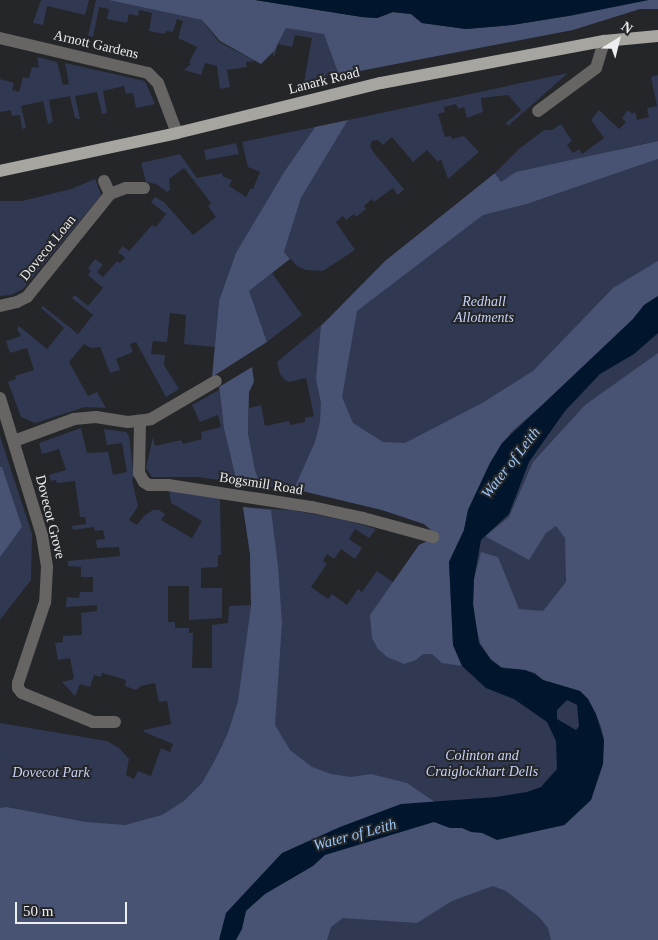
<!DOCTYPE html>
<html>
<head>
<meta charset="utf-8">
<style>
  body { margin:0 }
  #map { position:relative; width:658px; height:940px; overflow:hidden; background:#242629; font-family:"Times New Roman",serif }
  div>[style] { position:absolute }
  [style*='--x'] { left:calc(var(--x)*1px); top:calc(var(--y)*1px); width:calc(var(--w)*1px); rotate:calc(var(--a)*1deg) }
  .green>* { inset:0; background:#303852 }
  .forest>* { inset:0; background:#485272 }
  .water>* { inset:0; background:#01162d }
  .minor>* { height:12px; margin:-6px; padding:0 6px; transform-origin:6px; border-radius:6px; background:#666563 }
  .primary>* { height:12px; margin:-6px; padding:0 6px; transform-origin:6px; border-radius:6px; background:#a6a5a0 }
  span { translate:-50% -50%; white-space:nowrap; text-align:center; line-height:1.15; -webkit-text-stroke:4px #242629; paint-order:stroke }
  .street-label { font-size:14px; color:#ecedef }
  .park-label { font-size:14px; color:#c7d2f6; font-style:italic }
  .water-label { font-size:15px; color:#9ac7f8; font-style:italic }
  .north { position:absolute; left:593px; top:15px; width:50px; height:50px; -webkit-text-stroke:4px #242629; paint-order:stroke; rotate:36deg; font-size:14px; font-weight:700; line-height:20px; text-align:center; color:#ecedef }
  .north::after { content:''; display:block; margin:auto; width:18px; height:22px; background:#ecedef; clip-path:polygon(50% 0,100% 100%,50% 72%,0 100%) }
  .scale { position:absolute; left:15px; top:902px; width:112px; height:22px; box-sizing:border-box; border:2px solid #ecedef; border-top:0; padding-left:6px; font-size:15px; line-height:18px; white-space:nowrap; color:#ecedef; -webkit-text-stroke:4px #242629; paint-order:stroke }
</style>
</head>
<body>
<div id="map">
  <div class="green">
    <div style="clip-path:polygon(41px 0,89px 0,85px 15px,47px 6px,43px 25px,33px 23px)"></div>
    <div style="clip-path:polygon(96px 0,108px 0,202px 20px,219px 42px,255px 61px,246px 62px,247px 67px,227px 70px,230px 87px,220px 89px,217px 66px,205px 63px,201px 75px,184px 70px,191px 64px,189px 63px,197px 47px,178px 38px,183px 21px,177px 19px,173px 32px,166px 31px,165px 34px,149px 31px,152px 13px,139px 10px,138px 16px,129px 14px,127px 23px,107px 19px,109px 9px,99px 7px,93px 37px,88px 36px)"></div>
    <div style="clip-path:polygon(251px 17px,365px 32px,339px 75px,304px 82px,312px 38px,295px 35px,292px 47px,278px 44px,274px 58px,270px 42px)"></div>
    <div style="clip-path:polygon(37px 57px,57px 62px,63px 85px,69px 84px,65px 63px,145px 81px,155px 104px,136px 108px,133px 93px,126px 94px,124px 86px,103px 91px,107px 113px,102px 114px,97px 92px,75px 96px,80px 119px,78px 119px,75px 118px,70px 96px,49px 100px,53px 122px,48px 124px,43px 101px,21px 106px,26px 128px,22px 129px,20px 115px,12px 116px,11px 110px,0 112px,0 79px,14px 83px,12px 90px,19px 92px,23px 77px,29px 78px,32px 67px,39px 68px)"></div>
    <div style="clip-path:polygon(568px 73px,508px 126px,506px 123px,521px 110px,508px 95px,481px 98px,483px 112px,467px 118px,464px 107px,458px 109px,456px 104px,444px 107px,445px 112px,438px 114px,445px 137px,451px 136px,452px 139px,464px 136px,479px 152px,448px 179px,441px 159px,438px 162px,427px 150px,413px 162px,392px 137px,383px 145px,378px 140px,372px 141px,370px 146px,374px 153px,404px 189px,398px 195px,393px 188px,374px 202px,372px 199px,364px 206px,366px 209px,356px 217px,354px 214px,346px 220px,343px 216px,336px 222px,355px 250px,323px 271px,306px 270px,297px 266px,284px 252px,301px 198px,348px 120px)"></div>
    <div style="clip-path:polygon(658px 75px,658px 141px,624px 148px,501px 182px,495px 173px,519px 149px,544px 130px,552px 130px,561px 124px,572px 141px,567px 145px,573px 153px,579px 149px,582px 154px,604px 138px,591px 120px,599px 110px,619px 129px,626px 122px,622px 118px,628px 110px,632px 114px,635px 112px,637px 120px,649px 117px,647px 108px,657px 106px,651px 77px)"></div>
    <div style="clip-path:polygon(315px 127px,284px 172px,246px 237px,219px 301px,215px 347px,184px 344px,186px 315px,170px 313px,167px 342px,153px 341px,151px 354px,165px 355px,164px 365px,179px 389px,166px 397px,136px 342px,130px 344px,133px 352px,116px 359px,120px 370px,110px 373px,100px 347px,91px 348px,84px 344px,69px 362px,88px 396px,97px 392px,106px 408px,85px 407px,35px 423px,21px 417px,8px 382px,16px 379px,15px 376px,34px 370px,27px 348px,10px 353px,6px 341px,21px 336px,17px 329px,19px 326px,47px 349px,64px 328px,41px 308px,43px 306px,78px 334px,93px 315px,72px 298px,75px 295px,88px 306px,103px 288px,88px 275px,91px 271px,88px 268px,95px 259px,103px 265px,97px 272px,103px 277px,117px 261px,120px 263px,125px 258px,118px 252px,123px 246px,129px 251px,152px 225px,156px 227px,166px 214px,151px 202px,155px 197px,164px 202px,193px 235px,216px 217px,208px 206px,211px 203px,184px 168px,169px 179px,170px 190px,167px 192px,156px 184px,146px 182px,141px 163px,180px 154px,197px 178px,223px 173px,222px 176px,232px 180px,229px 186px,246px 197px,250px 189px,253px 189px,260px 172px,248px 167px,242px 142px)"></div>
    <div style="clip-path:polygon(236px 143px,239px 154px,206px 160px,204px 150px)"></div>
    <div style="clip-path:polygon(658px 159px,658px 940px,0 940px,0 723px,107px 741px,119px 748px,129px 759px,126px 775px,134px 779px,138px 771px,151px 776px,161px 748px,170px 752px,173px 744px,144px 732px,144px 730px,171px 724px,167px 701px,159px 702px,155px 683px,141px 686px,136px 690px,125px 686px,126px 680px,102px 673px,101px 677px,94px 675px,90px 687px,80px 684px,75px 696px,62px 682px,74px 679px,70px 658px,58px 660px,55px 643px,63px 642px,63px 636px,82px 635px,81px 613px,97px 611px,97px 605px,66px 607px,67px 597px,79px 598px,80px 592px,93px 592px,93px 577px,81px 577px,81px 567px,68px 566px,68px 561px,120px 556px,119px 547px,97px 548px,96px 540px,105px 539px,103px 530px,95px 531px,94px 527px,73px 530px,72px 526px,86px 524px,85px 517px,80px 517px,75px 481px,57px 483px,56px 480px,51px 481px,49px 475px,66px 470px,59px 449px,42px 454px,39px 443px,81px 428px,87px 453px,108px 452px,113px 475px,127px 472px,122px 443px,107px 445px,104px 429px,126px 432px,129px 436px,134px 476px,132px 480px,138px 506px,129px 520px,137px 525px,144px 516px,153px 510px,159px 510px,165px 514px,161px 520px,192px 538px,202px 521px,171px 503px,169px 490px,220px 498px,221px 555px,218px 555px,218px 567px,201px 568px,201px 588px,222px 588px,222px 618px,189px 620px,189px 586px,168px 586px,168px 622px,175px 622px,175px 628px,189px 628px,189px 633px,193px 633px,192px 668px,212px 668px,212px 625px,228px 623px,229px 606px,251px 605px,250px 554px,243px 507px,291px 510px,350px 521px,376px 529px,369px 538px,355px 529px,349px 539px,362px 548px,355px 559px,341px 549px,334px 559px,327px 554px,323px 561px,327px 564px,311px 587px,328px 599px,332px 594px,347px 605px,358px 589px,362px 592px,377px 571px,393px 582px,419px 545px,430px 540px,431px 530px,424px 524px,382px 510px,294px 489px,261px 486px,255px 470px,248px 433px,249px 408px,261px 405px,265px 426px,289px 421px,290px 425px,305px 422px,305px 418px,314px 416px,306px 378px,289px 382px,285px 380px,280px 374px,277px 362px,332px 316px,362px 285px,438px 247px,483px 214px,527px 204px)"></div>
    <div style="clip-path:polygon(95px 179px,101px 194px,99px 198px,23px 289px,11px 295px,0 296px,0 201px,22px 201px,71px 189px)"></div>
    <div style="clip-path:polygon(272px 273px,302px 315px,267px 342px,248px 291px)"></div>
    <div style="clip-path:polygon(219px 390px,224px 429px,237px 483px,199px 477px,152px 477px,146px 468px,153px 437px,155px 446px,181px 440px,183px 444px,202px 439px,201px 432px,221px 427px,218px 415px,200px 422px,192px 405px)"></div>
    <div style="clip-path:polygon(0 436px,32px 534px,31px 580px,0 620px)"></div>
  </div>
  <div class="forest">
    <div style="clip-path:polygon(108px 0,255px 0,362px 17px,377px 18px,393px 12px,411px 14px,422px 23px,466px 29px,512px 25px,574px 15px,575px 0,658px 0,658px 9px,640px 9px,573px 30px,339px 75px,324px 34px,286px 28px,274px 51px,261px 64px,220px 41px,202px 20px)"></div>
    <div style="clip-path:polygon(348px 120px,301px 198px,284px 252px,290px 259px,249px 291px,267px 342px,212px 377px,219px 301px,236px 253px,284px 172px,315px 127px)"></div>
    <div style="clip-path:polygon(658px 141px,658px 159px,527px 204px,483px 215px,357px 311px,342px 397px,353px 423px,383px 442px,405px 443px,482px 403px,533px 371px,613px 288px,658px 261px,658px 296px,644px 305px,633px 319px,562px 388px,511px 432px,490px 463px,468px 510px,464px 530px,449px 562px,453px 645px,462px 666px,442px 663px,432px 654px,423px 654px,416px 660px,404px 664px,387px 657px,378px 649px,372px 638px,370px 615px,419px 545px,430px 540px,431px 530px,424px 524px,382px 510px,294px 489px,315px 442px,320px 422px,321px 403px,316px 379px,321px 326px,385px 261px,495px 173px,501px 182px,516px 172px)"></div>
    <div style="clip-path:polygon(658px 353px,658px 940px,551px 940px,548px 928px,539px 917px,506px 891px,493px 886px,452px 901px,417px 923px,343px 918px,331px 927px,327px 940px,0 940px,0 808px,6px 807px,86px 822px,125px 825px,162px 815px,184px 801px,202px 783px,215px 760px,228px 733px,238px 701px,251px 606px,250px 554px,243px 507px,271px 510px,278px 566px,282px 623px,275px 725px,290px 750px,312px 767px,331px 774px,351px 777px,371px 774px,407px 783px,435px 802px,513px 836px,565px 825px,591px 800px,602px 764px,604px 740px,601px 726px,588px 699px,580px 691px,543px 680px,535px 673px,525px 670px,501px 667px,491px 659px,480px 643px,475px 622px,473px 604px,474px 579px,481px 552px,498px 557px,519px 609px,543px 611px,566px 582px,565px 538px,556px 526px,546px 533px,529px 560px,485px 536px,509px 517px,533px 462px,585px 405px)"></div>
    <div style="clip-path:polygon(252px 367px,254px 382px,249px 392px,248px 433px,255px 470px,261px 486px,237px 483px,224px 429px,219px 387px)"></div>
    <div style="clip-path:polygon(0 467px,2px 467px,22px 527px,0 557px)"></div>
  </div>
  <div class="water">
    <div style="clip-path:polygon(255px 0,649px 0,574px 15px,512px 25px,466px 29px,422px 23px,411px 14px,393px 12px,377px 18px,362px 17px)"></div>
    <div style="clip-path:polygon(evenodd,658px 296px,658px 333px,634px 354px,600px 374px,565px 411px,529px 462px,509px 514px,481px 540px,474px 579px,473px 604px,479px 643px,491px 660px,502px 668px,525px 670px,535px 674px,543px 680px,580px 691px,588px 699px,596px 714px,604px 740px,603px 764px,591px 800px,564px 825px,497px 840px,482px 833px,471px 832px,462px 828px,450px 828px,434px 822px,325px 855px,313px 866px,265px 894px,246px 911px,242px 929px,236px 940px,219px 940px,226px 913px,282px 853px,340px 827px,401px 804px,496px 797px,527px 792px,541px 787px,557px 769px,556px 741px,547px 722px,514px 699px,486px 688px,462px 666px,453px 645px,449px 562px,464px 530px,468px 510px,490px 463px,502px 443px,633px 319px,644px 305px,658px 296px,567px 700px,577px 705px,579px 726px,576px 730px,557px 719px,557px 710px,567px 700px)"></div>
  </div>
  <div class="minor">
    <div style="--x:0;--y:38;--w:152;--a:13.3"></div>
    <div style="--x:148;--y:73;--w:14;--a:45"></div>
    <div style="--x:158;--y:83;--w:53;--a:69.2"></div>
    <div style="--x:538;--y:111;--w:72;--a:-36.6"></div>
    <div style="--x:596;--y:68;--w:28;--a:-73"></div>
    <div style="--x:104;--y:181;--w:14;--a:65"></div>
    <div style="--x:0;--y:306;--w:17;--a:-13"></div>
    <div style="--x:17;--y:302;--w:11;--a:-27"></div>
    <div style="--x:27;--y:297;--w:132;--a:-51.1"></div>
    <div style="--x:110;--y:194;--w:17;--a:-21"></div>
    <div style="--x:126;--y:188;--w:18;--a:0"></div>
    <div style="--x:0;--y:398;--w:143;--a:73"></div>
    <div style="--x:42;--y:535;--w:32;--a:81"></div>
    <div style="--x:47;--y:567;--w:35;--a:93"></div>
    <div style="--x:45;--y:602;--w:85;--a:108.4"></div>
    <div style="--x:18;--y:683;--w:5;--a:90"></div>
    <div style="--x:18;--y:688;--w:6;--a:51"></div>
    <div style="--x:22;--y:693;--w:77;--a:22.2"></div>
    <div style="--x:93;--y:722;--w:22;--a:0"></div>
    <div style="--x:140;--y:422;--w:51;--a:91.1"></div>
    <div style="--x:139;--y:473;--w:10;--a:61"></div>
    <div style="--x:144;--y:482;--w:6;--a:31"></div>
    <div style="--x:149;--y:485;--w:19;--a:0"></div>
    <div style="--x:168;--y:485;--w:146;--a:8.7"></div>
    <div style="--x:312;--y:507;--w:52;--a:12.2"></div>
    <div style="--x:363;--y:518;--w:73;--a:15.2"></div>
    <div style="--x:14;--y:441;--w:64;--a:-20.1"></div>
    <div style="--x:74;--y:419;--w:22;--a:-5"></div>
    <div style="--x:96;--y:417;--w:32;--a:9"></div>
    <div style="--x:128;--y:422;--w:23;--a:-7"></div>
    <div style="--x:151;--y:419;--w:75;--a:-30.3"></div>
  </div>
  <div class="primary">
    <div style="--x:0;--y:171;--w:181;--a:-12.1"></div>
    <div style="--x:177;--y:133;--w:210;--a:-13.8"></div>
    <div style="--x:381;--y:83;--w:227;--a:-10.7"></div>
    <div style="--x:604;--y:41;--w:54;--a:-5.3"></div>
  </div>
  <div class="street-label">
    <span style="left:96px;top:45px;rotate:13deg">Arnott Gardens</span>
    <span style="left:324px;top:81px;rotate:-14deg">Lanark Road</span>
    <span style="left:48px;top:248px;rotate:-51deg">Dovecot Loan</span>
    <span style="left:261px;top:484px;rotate:9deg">Bogsmill Road</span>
    <span style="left:50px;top:517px;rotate:76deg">Dovecot Grove</span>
  </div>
  <div class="park-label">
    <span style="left:484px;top:310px">Redhall<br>Allotments</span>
    <span style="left:482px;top:764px">Colinton and<br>Craiglockhart Dells</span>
    <span style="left:51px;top:773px">Dovecot Park</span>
  </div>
  <div class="water-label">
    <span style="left:511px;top:463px;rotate:-52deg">Water of Leith</span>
    <span style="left:355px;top:835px;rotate:-15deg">Water of Leith</span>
  </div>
  <div class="north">N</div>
  <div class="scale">50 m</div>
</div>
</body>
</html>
